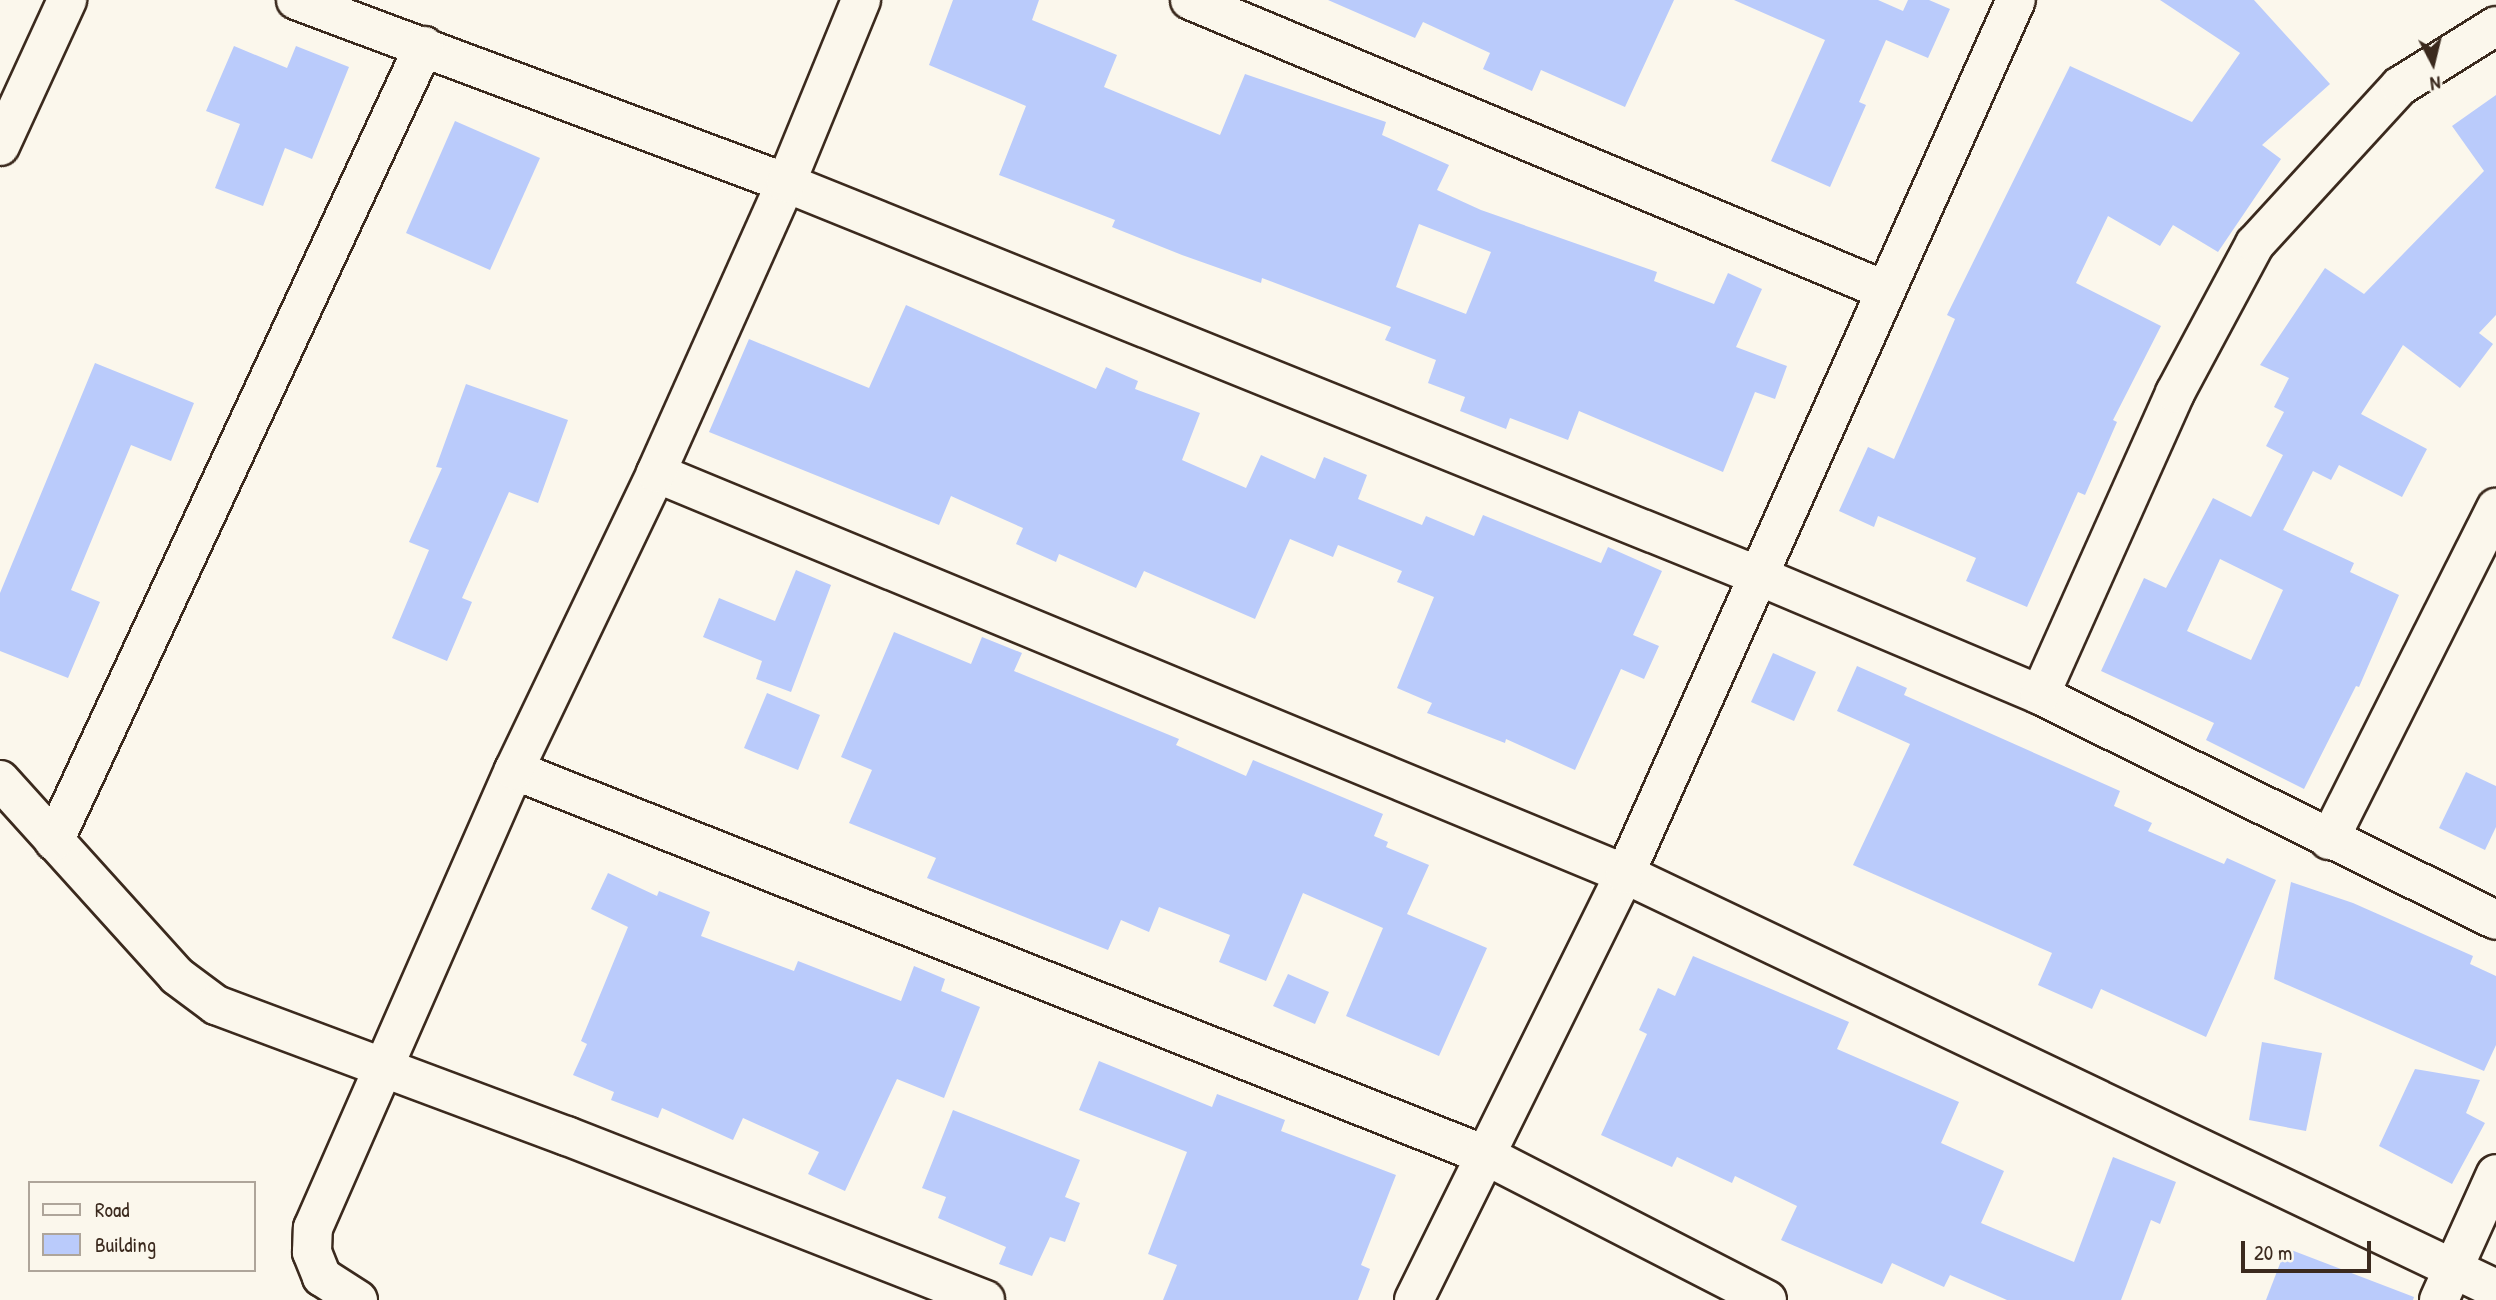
<!DOCTYPE html>
<html>
<head>
<meta charset="utf-8">
<style>
  body { margin:0 }
  #map { position:relative; width:2496px; height:1300px; overflow:hidden; background:#fbf7ec; font-family:"Patrick Hand",sans-serif }
  div>[style] { position:absolute }
  [style*='--x'] { left:calc(var(--x)*1px); top:calc(var(--y)*1px); width:calc(var(--w)*1px); rotate:calc(var(--a)*1deg) }
  .building>* { inset:0; background:#bacbfb }
  .roads { filter:drop-shadow(2px 0 #3b2a1e) drop-shadow(-2px 0 #3b2a1e) drop-shadow(0 2px #3b2a1e) drop-shadow(0 -2px #3b2a1e) }
  .street>* { height:38px; margin:-19px; padding:0 19px; transform-origin:19px; border-radius:19px; background:#fbf7ec }
  span { translate:-50% -50%; white-space:nowrap; text-align:center; line-height:1.15; -webkit-text-stroke:5px #fbf7ec; paint-order:stroke }
  .legend { position:absolute; left:28px; top:1181px; width:228px; height:91px; box-sizing:border-box; background:#fbf7ec; border:2px solid #aea59a; margin:0; padding:9px 12px; list-style:none; font-size:21px; color:#3b2a1e }
  .legend li { display:flex; align-items:center; gap:14px; height:35px }
  .legend b { width:35px; border:2px solid #aea59a }
  .north { position:absolute; left:2398px; top:28px; width:70px; height:70px; -webkit-text-stroke:5px #fbf7ec; paint-order:stroke; rotate:173deg; font-size:19px; font-weight:700; line-height:28px; text-align:center; color:#3b2a1e }
  .north::after { content:''; display:block; margin:auto; width:24px; height:32px; background:#3b2a1e; clip-path:polygon(50% 0,100% 100%,50% 72%,0 100%) }
  .scale { position:absolute; left:2241px; top:1241px; width:130px; height:32px; box-sizing:border-box; border:4px solid #3b2a1e; border-top:0; padding-left:9px; font-size:21px; line-height:24px; white-space:nowrap; color:#3b2a1e; -webkit-text-stroke:5px #fbf7ec; paint-order:stroke }
</style>
</head>
<body>
<div id="map">
  <div class="building">
    <div style="clip-path:polygon(evenodd,953px 0,1039px 0,1032px 20px,1117px 55px,1104px 87px,1220px 135px,1245px 74px,1386px 122px,1382px 135px,1449px 165px,1437px 190px,1481px 210px,1657px 272px,1654px 281px,1714px 304px,1728px 273px,1762px 289px,1736px 347px,1787px 366px,1775px 399px,1755px 392px,1723px 472px,1579px 411px,1568px 440px,1510px 418px,1506px 429px,1460px 411px,1465px 397px,1428px 383px,1436px 360px,1385px 340px,1391px 327px,1262px 278px,1261px 283px,1182px 255px,1112px 227px,1115px 220px,999px 175px,1026px 106px,929px 65px,953px 0,1419px 224px,1491px 252px,1466px 314px,1396px 287px,1419px 224px)"></div>
    <div style="clip-path:polygon(1328px 0,1674px 0,1625px 107px,1541px 70px,1532px 91px,1483px 69px,1490px 53px,1423px 22px,1415px 38px)"></div>
    <div style="clip-path:polygon(1734px 0,1878px 0,1903px 11px,1908px 0,1929px 0,1950px 9px,1928px 58px,1886px 40px,1859px 102px,1866px 105px,1830px 187px,1771px 161px,1825px 40px)"></div>
    <div style="clip-path:polygon(2160px 0,2254px 0,2330px 84px,2262px 145px,2281px 159px,2218px 252px,2173px 225px,2160px 246px,2108px 216px,2076px 283px,2161px 326px,2113px 420px,2117px 422px,2085px 495px,2078px 492px,2027px 607px,1966px 581px,1976px 558px,1878px 516px,1874px 527px,1839px 511px,1868px 447px,1894px 459px,1955px 319px,1947px 315px,2070px 66px,2192px 122px,2240px 53px)"></div>
    <div style="clip-path:polygon(234px 46px,287px 68px,296px 46px,349px 67px,312px 159px,285px 148px,263px 206px,215px 188px,240px 124px,206px 111px)"></div>
    <div style="clip-path:polygon(evenodd,2496px 95px,2496px 315px,2479px 333px,2493px 344px,2460px 388px,2403px 345px,2361px 414px,2427px 449px,2402px 497px,2339px 465px,2331px 480px,2313px 471px,2283px 530px,2354px 563px,2350px 572px,2399px 595px,2359px 687px,2356px 686px,2304px 789px,2206px 740px,2214px 723px,2101px 671px,2144px 578px,2166px 588px,2213px 498px,2251px 517px,2283px 455px,2266px 446px,2284px 412px,2274px 407px,2289px 378px,2260px 365px,2325px 268px,2364px 294px,2484px 171px,2452px 126px,2496px 95px,2220px 559px,2283px 590px,2251px 660px,2187px 631px,2220px 559px)"></div>
    <div style="clip-path:polygon(455px 121px,540px 158px,490px 270px,406px 233px)"></div>
    <div style="clip-path:polygon(906px 305px,1096px 389px,1106px 367px,1138px 381px,1135px 389px,1200px 413px,1182px 460px,1246px 488px,1261px 455px,1315px 479px,1324px 457px,1367px 475px,1358px 499px,1422px 525px,1426px 516px,1474px 536px,1483px 515px,1601px 563px,1608px 547px,1662px 571px,1633px 635px,1659px 646px,1644px 679px,1621px 669px,1575px 770px,1506px 739px,1505px 743px,1427px 713px,1432px 703px,1397px 688px,1434px 597px,1397px 582px,1402px 571px,1338px 545px,1333px 557px,1290px 539px,1255px 619px,1144px 571px,1136px 588px,1059px 554px,1056px 562px,1016px 544px,1023px 528px,951px 496px,939px 525px,709px 432px,749px 339px,869px 388px)"></div>
    <div style="clip-path:polygon(95px 363px,194px 403px,171px 461px,131px 445px,71px 590px,100px 602px,68px 678px,0 651px,0 593px)"></div>
    <div style="clip-path:polygon(466px 384px,568px 420px,538px 503px,509px 492px,462px 598px,472px 602px,447px 661px,392px 638px,429px 550px,409px 542px,442px 468px,436px 467px)"></div>
    <div style="clip-path:polygon(796px 570px,831px 585px,791px 692px,756px 679px,762px 661px,703px 637px,719px 598px,775px 621px)"></div>
    <div style="clip-path:polygon(894px 632px,971px 664px,982px 637px,1022px 653px,1014px 671px,1179px 739px,1176px 745px,1246px 776px,1253px 760px,1383px 814px,1374px 836px,1388px 842px,1386px 847px,1429px 865px,1407px 914px,1487px 948px,1439px 1056px,1346px 1016px,1383px 928px,1303px 893px,1266px 981px,1219px 962px,1230px 935px,1159px 907px,1149px 932px,1121px 920px,1108px 950px,927px 878px,936px 858px,849px 823px,872px 770px,841px 757px)"></div>
    <div style="clip-path:polygon(1773px 653px,1816px 672px,1794px 721px,1751px 702px)"></div>
    <div style="clip-path:polygon(1857px 666px,1907px 688px,1904px 695px,2120px 791px,2114px 806px,2152px 823px,2148px 831px,2224px 864px,2227px 858px,2276px 880px,2206px 1037px,2101px 989px,2092px 1009px,2038px 985px,2052px 953px,1853px 865px,1910px 744px,1837px 711px)"></div>
    <div style="clip-path:polygon(767px 693px,820px 715px,798px 770px,744px 748px)"></div>
    <div style="clip-path:polygon(2466px 772px,2496px 786px,2496px 827px,2485px 850px,2439px 828px)"></div>
    <div style="clip-path:polygon(608px 873px,657px 896px,659px 891px,710px 912px,701px 936px,794px 971px,798px 961px,901px 1001px,914px 966px,945px 979px,941px 991px,980px 1007px,944px 1098px,897px 1079px,845px 1191px,808px 1174px,819px 1152px,743px 1118px,733px 1140px,662px 1108px,658px 1118px,611px 1100px,614px 1092px,573px 1075px,587px 1044px,581px 1041px,628px 927px,591px 909px)"></div>
    <div style="clip-path:polygon(2291px 882px,2353px 903px,2473px 956px,2470px 964px,2496px 976px,2496px 1045px,2484px 1071px,2274px 979px)"></div>
    <div style="clip-path:polygon(1693px 956px,1849px 1022px,1837px 1049px,1959px 1102px,1941px 1143px,2004px 1171px,1981px 1223px,2074px 1262px,2113px 1157px,2176px 1182px,2160px 1224px,2151px 1220px,2121px 1300px,2007px 1300px,1950px 1275px,1944px 1287px,1892px 1263px,1882px 1284px,1781px 1240px,1797px 1206px,1735px 1176px,1732px 1183px,1677px 1157px,1672px 1167px,1601px 1135px,1647px 1034px,1639px 1030px,1658px 988px,1675px 996px)"></div>
    <div style="clip-path:polygon(1288px 974px,1329px 992px,1315px 1024px,1273px 1006px)"></div>
    <div style="clip-path:polygon(2262px 1042px,2322px 1053px,2306px 1131px,2249px 1120px)"></div>
    <div style="clip-path:polygon(1099px 1061px,1212px 1107px,1217px 1094px,1285px 1120px,1281px 1131px,1396px 1175px,1361px 1265px,1370px 1269px,1358px 1300px,1163px 1300px,1177px 1265px,1148px 1254px,1187px 1152px,1079px 1110px)"></div>
    <div style="clip-path:polygon(2415px 1069px,2480px 1080px,2466px 1113px,2485px 1123px,2452px 1184px,2379px 1146px)"></div>
    <div style="clip-path:polygon(953px 1110px,1080px 1160px,1065px 1197px,1080px 1203px,1065px 1242px,1050px 1237px,1032px 1276px,999px 1264px,1006px 1247px,938px 1218px,946px 1197px,922px 1188px)"></div>
    <div style="clip-path:polygon(2286px 1248px,2414px 1297px,2413px 1300px,2266px 1300px)"></div>
  </div>
  <div class="roads">
    <div class="street">
      <div style="--x:296;--y:0;--w:523;--a:20.48"></div>
      <div style="--x:786;--y:183;--w:1052;--a:22"></div>
      <div style="--x:1761;--y:577;--w:303;--a:22.9"></div>
      <div style="--x:2040;--y:695;--w:508;--a:26.26"></div>
      <div style="--x:1190;--y:0;--w:752;--a:22.68"></div>
      <div style="--x:0;--y:146;--w:161;--a:-65.3"></div>
      <div style="--x:656;--y:473;--w:1049;--a:22.48"></div>
      <div style="--x:1625;--y:874;--w:965;--a:25.48"></div>
      <div style="--x:2040;--y:695;--w:331;--a:-65.9"></div>
      <div style="--x:2175;--y:393;--w:169;--a:-61.8"></div>
      <div style="--x:2255;--y:244;--w:214;--a:-47.5"></div>
      <div style="--x:2400;--y:86;--w:113;--a:-32"></div>
      <div style="--x:514;--y:770;--w:1045;--a:21.63"></div>
      <div style="--x:1485;--y:1155;--w:317;--a:27.2"></div>
      <div style="--x:0;--y:780;--w:264;--a:47.9"></div>
      <div style="--x:177;--y:976;--w:49;--a:36.6"></div>
      <div style="--x:216;--y:1005;--w:375;--a:20.5"></div>
      <div style="--x:567;--y:1136;--w:449;--a:21.4"></div>
      <div style="--x:2329;--y:840;--w:372;--a:-63.3"></div>
      <div style="--x:54;--y:841;--w:877;--a:-65.04"></div>
      <div style="--x:358;--y:1300;--w:43;--a:-147.4"></div>
      <div style="--x:322;--y:1277;--w:27;--a:-112"></div>
      <div style="--x:312;--y:1252;--w:24;--a:-88"></div>
      <div style="--x:313;--y:1228;--w:500;--a:-66.31"></div>
      <div style="--x:514;--y:770;--w:329;--a:-64.4"></div>
      <div style="--x:656;--y:473;--w:318;--a:-65.9"></div>
      <div style="--x:786;--y:183;--w:198;--a:-67.7"></div>
      <div style="--x:1414;--y:1300;--w:475;--a:-63.7"></div>
      <div style="--x:1625;--y:874;--w:957;--a:-65.9"></div>
      <div style="--x:2439;--y:1300;--w:138;--a:-65.7"></div>
    </div>
  </div>
  <ul class="legend">
  <li><b style="height:9px;background:#fbf7ec"></b>Road</li>
  <li><b style="height:19px;background:#bacbfb"></b>Building</li>
  </ul>
  <div class="north">N</div>
  <div class="scale">20 m</div>
</div>
</body>
</html>
